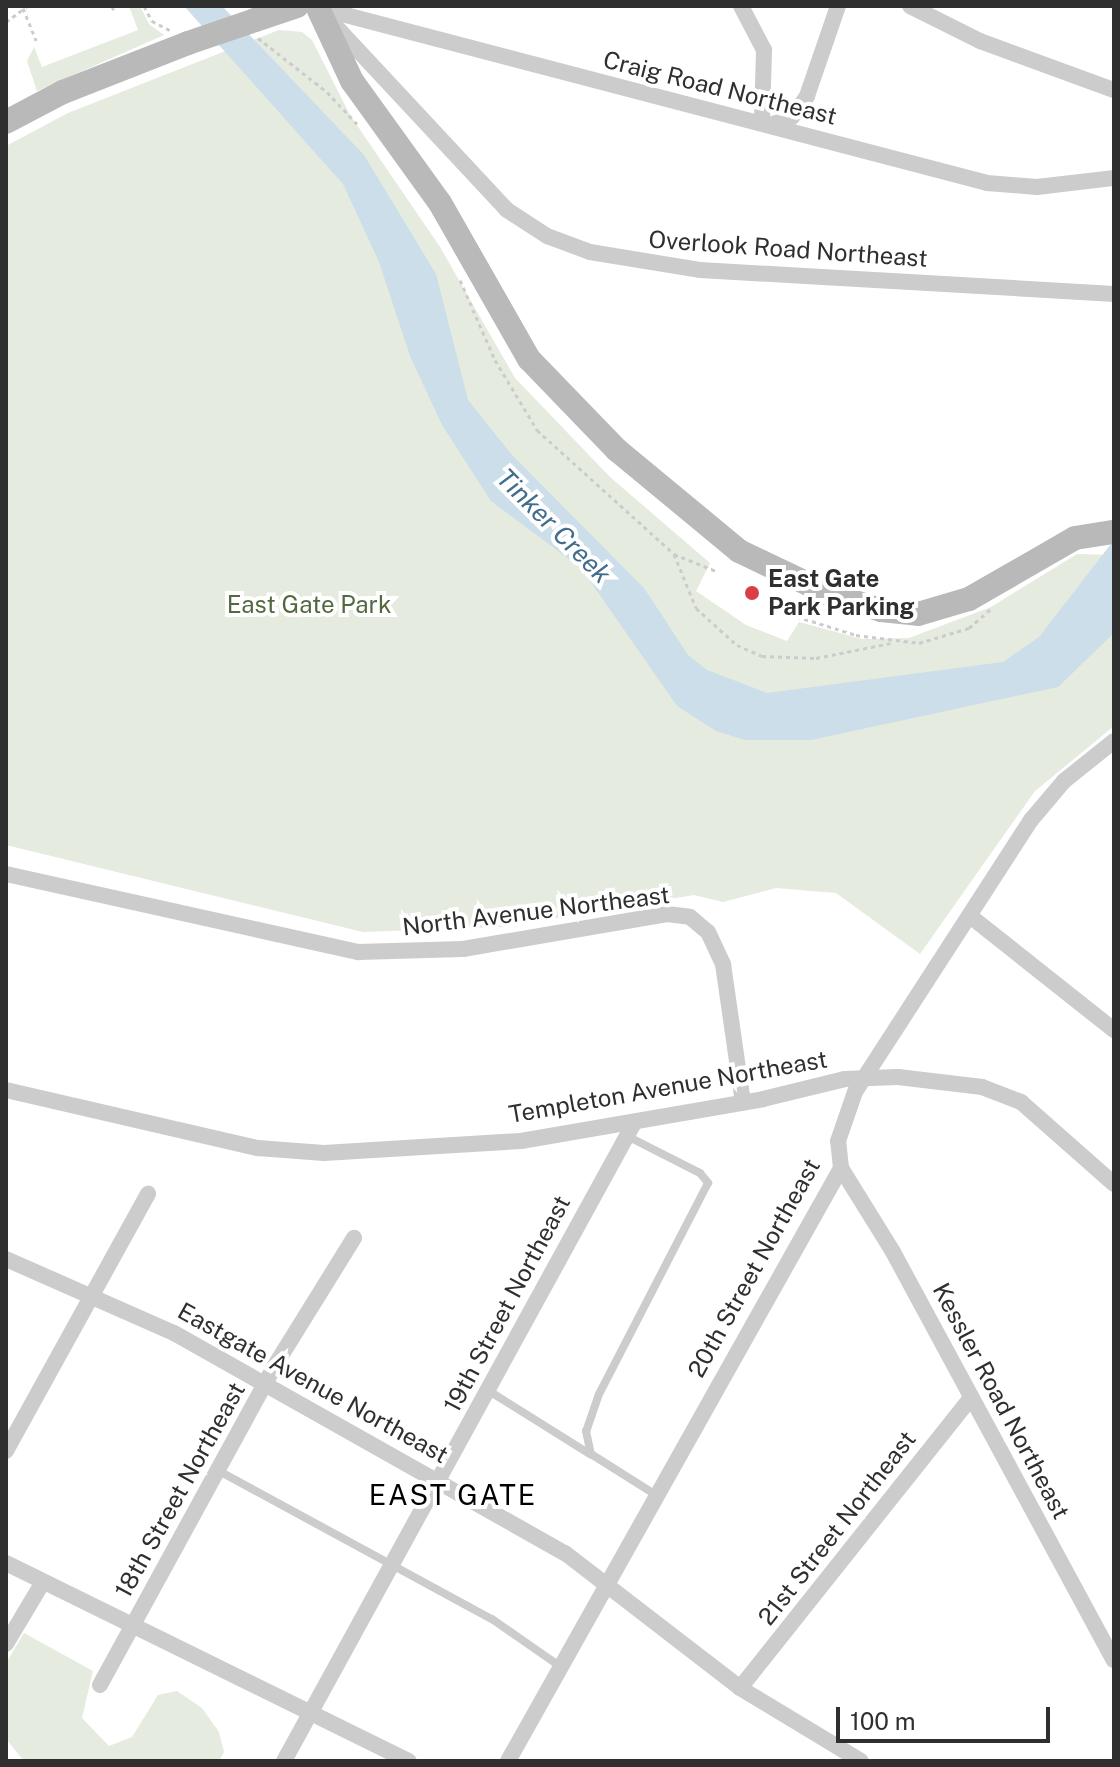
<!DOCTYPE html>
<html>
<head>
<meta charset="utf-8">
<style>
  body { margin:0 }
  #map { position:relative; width:1120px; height:1767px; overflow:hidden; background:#fff; font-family:"Public Sans",sans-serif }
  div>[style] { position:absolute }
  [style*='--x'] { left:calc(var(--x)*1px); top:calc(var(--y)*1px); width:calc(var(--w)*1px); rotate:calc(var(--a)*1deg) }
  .green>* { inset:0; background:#e5ebde }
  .water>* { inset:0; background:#cbdeea }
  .path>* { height:3px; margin-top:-1.5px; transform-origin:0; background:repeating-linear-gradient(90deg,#ccc 0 4px,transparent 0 8px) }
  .lane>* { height:8px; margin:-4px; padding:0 4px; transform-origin:4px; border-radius:4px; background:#ccc }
  .street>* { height:16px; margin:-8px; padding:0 8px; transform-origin:8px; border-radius:8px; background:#ccc }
  .secondary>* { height:24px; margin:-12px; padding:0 12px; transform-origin:12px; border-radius:12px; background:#b9b9b9 }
  .secondary-bridge>* { height:24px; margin:-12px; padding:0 12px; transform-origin:12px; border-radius:12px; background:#b9b9b9 }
  .dots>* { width:22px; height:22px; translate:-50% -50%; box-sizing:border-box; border:4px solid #fff; border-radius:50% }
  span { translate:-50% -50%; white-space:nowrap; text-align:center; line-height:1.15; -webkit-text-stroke:8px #fff; paint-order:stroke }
  .street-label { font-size:24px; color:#2f2f2f }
  .poi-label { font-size:24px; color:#2f2f2f; font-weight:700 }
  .left { translate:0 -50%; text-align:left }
  .park-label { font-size:24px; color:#52683f }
  .water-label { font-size:26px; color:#426e8d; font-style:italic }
  .quarter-label { font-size:28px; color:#000; letter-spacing:2px }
  .frame { position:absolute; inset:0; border:8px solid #2f2f2f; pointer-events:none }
  .scale { position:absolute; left:836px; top:1707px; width:214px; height:36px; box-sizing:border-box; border:4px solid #2f2f2f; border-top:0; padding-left:10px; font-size:24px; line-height:28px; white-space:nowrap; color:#2f2f2f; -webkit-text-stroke:6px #fff; paint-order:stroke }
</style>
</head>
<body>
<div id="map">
  <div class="green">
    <div style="clip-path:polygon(129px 6px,140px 6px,149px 24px,164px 35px,37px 91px,27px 61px,34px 47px,42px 67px,138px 30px)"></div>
    <div style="clip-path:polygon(279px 30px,302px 32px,312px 40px,350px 115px,440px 247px,515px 378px,610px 477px,710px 563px,696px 591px,746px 625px,787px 641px,799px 622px,862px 639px,909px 638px,991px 607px,1077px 554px,1114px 555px,1114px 726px,1035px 791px,920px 954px,836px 893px,776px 888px,723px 902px,694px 895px,502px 927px,363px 932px,6px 845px,6px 146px,68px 113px)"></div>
    <div style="clip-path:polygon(24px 1633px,93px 1671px,82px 1718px,109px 1746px,132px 1737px,158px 1695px,177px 1691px,202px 1708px,219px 1732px,224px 1752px,219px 1761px,24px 1761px,6px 1739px,6px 1663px)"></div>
  </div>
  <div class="water">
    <div style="clip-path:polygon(184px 6px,222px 6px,364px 155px,436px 274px,468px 400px,512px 455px,644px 588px,688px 655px,707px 670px,767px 693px,1003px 662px,1039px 637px,1114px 540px,1114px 633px,1058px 687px,811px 740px,745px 740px,716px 731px,677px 706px,581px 568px,491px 501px,442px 425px,410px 356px,379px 262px,343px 184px)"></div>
  </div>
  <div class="path">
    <div style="--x:112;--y:6;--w:5;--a:68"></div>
    <div style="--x:144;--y:6;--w:17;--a:62"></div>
    <div style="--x:152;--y:21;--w:20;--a:27"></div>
    <div style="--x:23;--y:8;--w:35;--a:68"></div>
    <div style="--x:6;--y:22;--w:26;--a:-37"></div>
    <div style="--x:258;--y:38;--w:88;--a:38"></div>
    <div style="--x:327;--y:92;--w:48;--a:46.7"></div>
    <div style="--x:460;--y:280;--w:87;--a:66.4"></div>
    <div style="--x:495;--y:360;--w:82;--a:59"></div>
    <div style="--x:537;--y:430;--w:185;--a:42.1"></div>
    <div style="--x:674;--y:554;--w:45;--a:22"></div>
    <div style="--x:674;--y:554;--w:58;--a:67.8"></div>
    <div style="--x:696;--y:608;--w:55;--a:42.1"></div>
    <div style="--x:737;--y:645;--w:27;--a:24"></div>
    <div style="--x:762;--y:656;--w:54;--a:2.1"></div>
    <div style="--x:816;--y:658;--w:76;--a:-11.3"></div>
    <div style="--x:789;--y:614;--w:70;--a:17.4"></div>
    <div style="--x:856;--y:635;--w:64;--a:7.2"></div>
    <div style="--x:919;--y:643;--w:52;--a:-16.7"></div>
    <div style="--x:969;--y:628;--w:29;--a:-41"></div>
  </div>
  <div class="lane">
    <div style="--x:627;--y:1136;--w:82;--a:26.9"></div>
    <div style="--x:700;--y:1173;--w:13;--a:51"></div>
    <div style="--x:708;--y:1183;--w:237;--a:117.3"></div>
    <div style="--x:599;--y:1394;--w:39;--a:109"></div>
    <div style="--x:586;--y:1431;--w:24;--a:78"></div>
    <div style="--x:591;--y:1454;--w:77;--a:32.2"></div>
    <div style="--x:489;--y:1391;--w:119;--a:32"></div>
    <div style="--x:219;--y:1471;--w:311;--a:28.5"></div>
    <div style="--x:492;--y:1619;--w:84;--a:34.8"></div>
  </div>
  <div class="street">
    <div style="--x:741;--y:6;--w:50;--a:62.4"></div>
    <div style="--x:764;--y:50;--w:72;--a:91.6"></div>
    <div style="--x:910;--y:6;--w:78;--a:26.6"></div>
    <div style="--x:980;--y:41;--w:143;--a:20.1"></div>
    <div style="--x:319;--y:8;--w:691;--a:14.68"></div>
    <div style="--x:987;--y:183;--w:50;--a:4.6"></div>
    <div style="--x:1037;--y:187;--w:78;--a:-6.7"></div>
    <div style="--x:327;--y:17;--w:264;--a:47"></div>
    <div style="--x:507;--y:210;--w:48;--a:33"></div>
    <div style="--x:547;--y:236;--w:46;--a:20.4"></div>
    <div style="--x:590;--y:252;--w:111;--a:9.3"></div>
    <div style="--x:700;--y:270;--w:415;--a:3.3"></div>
    <div style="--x:773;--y:124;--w:20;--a:-20"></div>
    <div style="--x:792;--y:117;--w:26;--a:-54"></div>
    <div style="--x:807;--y:96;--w:95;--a:-71"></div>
    <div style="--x:6;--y:874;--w:361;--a:12.5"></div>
    <div style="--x:358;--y:952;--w:105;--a:-1.6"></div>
    <div style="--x:463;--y:949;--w:207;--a:-9.7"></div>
    <div style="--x:667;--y:914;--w:23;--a:7"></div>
    <div style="--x:690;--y:917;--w:23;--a:40"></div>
    <div style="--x:708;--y:932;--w:35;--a:65"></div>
    <div style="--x:723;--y:964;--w:140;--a:81.8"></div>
    <div style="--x:970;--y:916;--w:184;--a:38.4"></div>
    <div style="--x:6;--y:1090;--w:259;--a:13"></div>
    <div style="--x:258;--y:1148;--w:66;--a:4.3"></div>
    <div style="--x:324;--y:1153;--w:197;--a:-3.5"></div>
    <div style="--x:521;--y:1141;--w:246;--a:-9.8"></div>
    <div style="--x:763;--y:1099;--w:84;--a:-13.7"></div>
    <div style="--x:845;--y:1079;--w:53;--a:-2.2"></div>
    <div style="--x:898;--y:1077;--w:85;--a:6.8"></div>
    <div style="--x:982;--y:1087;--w:42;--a:21"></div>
    <div style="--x:1021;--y:1102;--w:124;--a:41.4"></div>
    <div style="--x:841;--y:1168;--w:99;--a:58.2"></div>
    <div style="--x:893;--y:1252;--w:464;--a:61.6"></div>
    <div style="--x:6;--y:1259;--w:184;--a:23.8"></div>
    <div style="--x:174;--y:1333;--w:449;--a:29.4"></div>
    <div style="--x:565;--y:1553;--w:221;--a:37.6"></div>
    <div style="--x:740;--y:1688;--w:141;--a:31.1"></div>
    <div style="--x:6;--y:1451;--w:294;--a:-61.1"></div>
    <div style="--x:6;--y:1563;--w:449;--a:26.2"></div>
    <div style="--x:6;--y:1644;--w:72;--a:-59.2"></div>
    <div style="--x:100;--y:1685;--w:362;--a:-61.3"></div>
    <div style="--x:274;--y:1367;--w:152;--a:-58.2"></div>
    <div style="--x:740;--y:1688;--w:371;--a:-51.5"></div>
    <div style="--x:284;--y:1761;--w:728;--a:-61.25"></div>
    <div style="--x:508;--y:1761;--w:680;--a:-60.68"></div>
    <div style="--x:841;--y:1168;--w:27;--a:-96"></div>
    <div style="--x:838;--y:1141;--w:52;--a:-70.9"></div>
    <div style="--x:855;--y:1092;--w:324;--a:-57.1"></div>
    <div style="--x:1031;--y:820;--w:51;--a:-49.8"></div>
    <div style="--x:1064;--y:781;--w:64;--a:-38.7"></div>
  </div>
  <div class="secondary">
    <div style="--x:317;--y:6;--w:83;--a:65"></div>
    <div style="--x:352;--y:81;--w:150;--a:54.2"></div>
    <div style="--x:440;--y:203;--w:180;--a:60.3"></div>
    <div style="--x:529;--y:359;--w:127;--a:46"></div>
    <div style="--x:617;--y:450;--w:158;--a:39.6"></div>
    <div style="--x:739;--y:551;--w:100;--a:25.5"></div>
    <div style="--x:829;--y:594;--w:54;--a:17.1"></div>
    <div style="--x:881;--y:610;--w:37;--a:6"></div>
    <div style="--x:918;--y:614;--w:53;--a:-16.4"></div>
    <div style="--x:969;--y:599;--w:122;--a:-29.9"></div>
    <div style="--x:1075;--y:538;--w:39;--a:-9"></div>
    <div style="--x:255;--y:20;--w:44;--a:-18.4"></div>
    <div style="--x:6;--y:122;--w:64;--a:-27.8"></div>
    <div style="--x:63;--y:92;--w:134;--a:-21.4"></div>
  </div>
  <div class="secondary-bridge">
    <div style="--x:188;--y:43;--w:71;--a:-18.9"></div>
  </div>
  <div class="dots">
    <div style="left:752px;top:593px;background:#db3d46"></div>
  </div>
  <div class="street-label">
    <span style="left:720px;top:88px;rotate:14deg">Craig Road Northeast</span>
    <span style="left:788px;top:249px;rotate:4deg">Overlook Road Northeast</span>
    <span style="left:536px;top:911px;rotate:-7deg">North Avenue Northeast</span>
    <span style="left:668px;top:1087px;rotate:-10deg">Templeton Avenue Northeast</span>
    <span style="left:754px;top:1268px;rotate:-61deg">20th Street Northeast</span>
    <span style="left:507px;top:1304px;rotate:-62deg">19th Street Northeast</span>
    <span style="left:313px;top:1383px;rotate:29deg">Eastgate Avenue Northeast</span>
    <span style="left:1001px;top:1401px;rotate:62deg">Kessler Road Northeast</span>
    <span style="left:180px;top:1490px;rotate:-61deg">18th Street Northeast</span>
    <span style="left:837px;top:1528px;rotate:-52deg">21st Street Northeast</span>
  </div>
  <div class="poi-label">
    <span class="left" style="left:768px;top:593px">East Gate<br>Park Parking</span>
  </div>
  <div class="park-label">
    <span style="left:309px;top:605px">East Gate Park</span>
  </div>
  <div class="water-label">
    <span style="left:554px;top:526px;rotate:45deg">Tinker Creek</span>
  </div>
  <div class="quarter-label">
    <span style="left:453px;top:1495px">EAST GATE</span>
  </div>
  <div class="frame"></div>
  <div class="scale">100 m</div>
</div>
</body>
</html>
